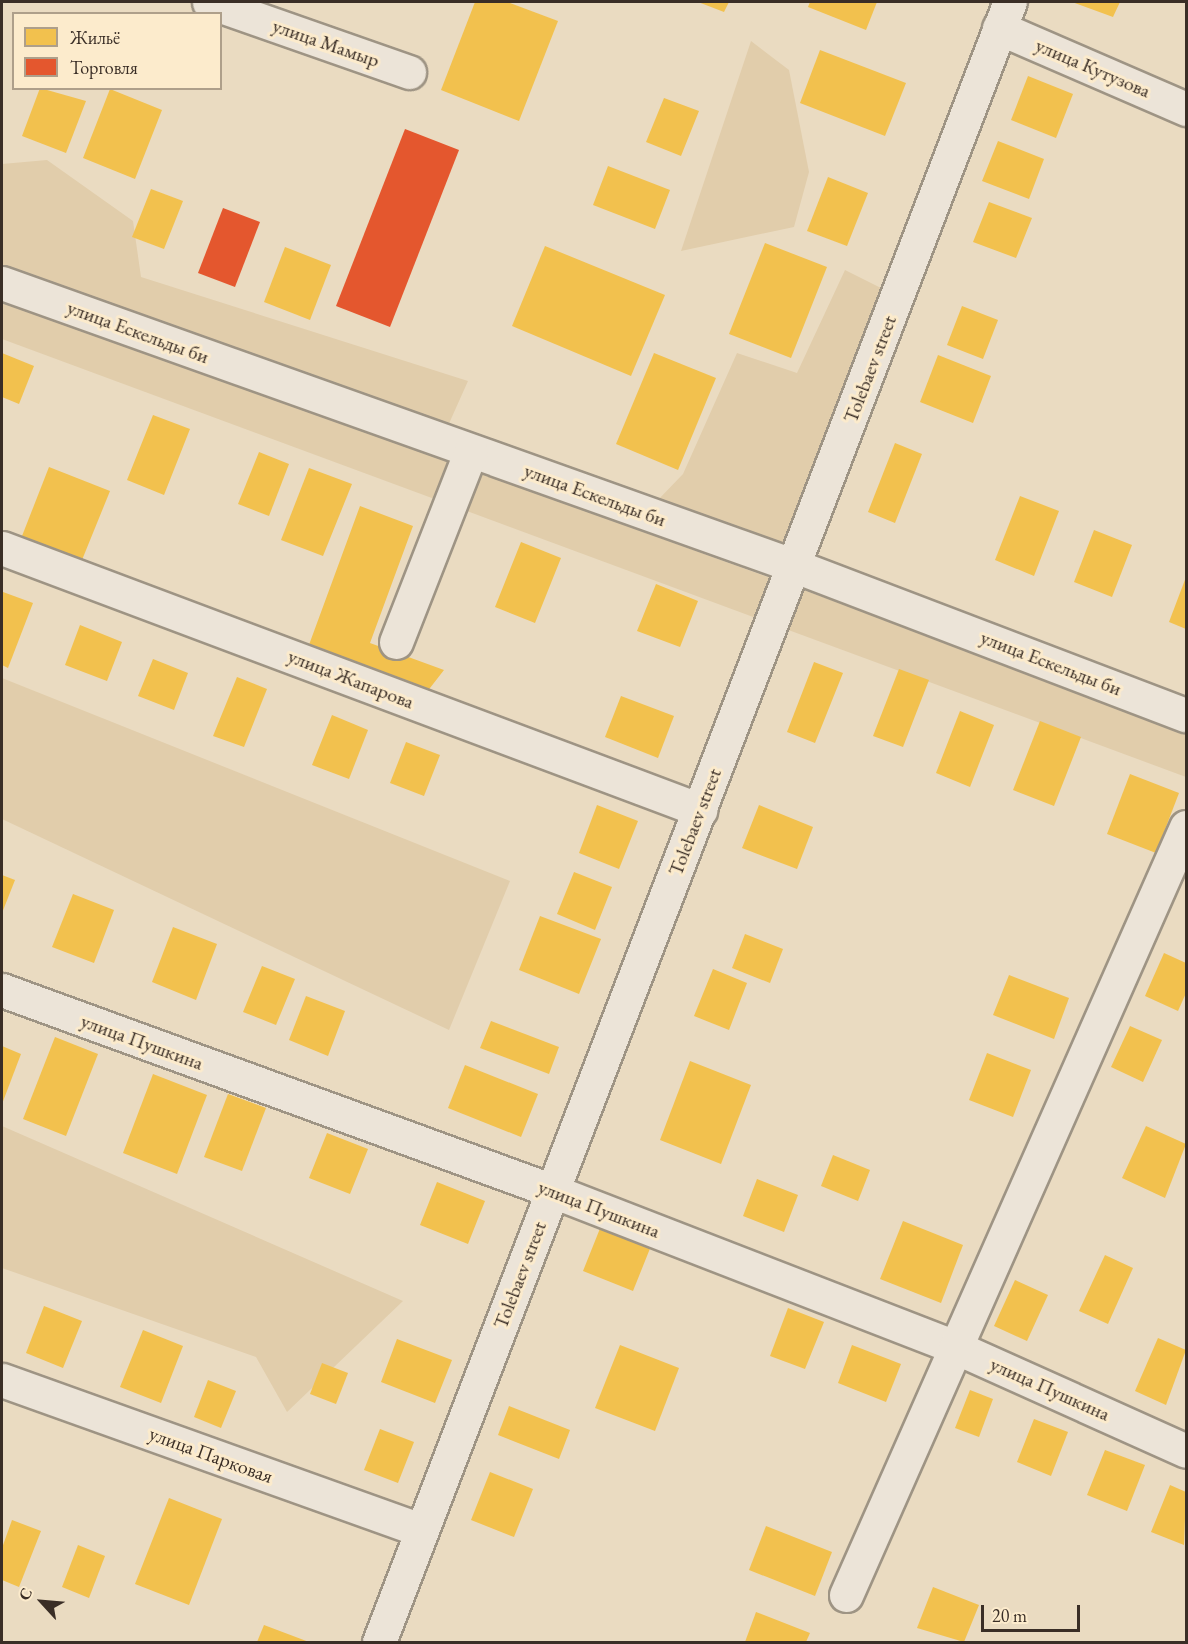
<!DOCTYPE html>
<html>
<head>
<meta charset="utf-8">
<style>
  body { margin:0 }
  #map { position:relative; width:1188px; height:1644px; overflow:hidden; background:#eadbc1; font-family:"EB Garamond",serif }
  div>[style] { position:absolute }
  [style*='--x'] { left:calc(var(--x)*1px); top:calc(var(--y)*1px); width:calc(var(--w)*1px); rotate:calc(var(--a)*1deg) }
  .green>* { inset:0; background:#e1cdab }
  .homes>* { inset:0; background:#f2c14e }
  .shops>* { inset:0; background:#e4572e }
  .roads { filter:drop-shadow(2px 0 #9e9484) drop-shadow(-2px 0 #9e9484) drop-shadow(0 2px #9e9484) drop-shadow(0 -2px #9e9484) }
  .minor>* { height:33px; margin:-16.5px; padding:0 16.5px; transform-origin:16.5px; border-radius:16.5px; background:#ece4d8 }
  span { translate:-50% -50%; white-space:nowrap; text-align:center; line-height:1.15; -webkit-text-stroke:6px #fcebcc; paint-order:stroke }
  .street-label { font-size:20px; color:#3a2e26 }
  .frame { position:absolute; inset:0; border:3px solid #3a2e26; pointer-events:none }
  .legend { position:absolute; left:12px; top:12px; width:210px; height:78px; box-sizing:border-box; background:#fcebcc; border:2px solid #ae9f8a; margin:0; padding:8px 10px; list-style:none; font-size:18px; color:#3a2e26 }
  .legend li { display:flex; align-items:center; gap:12px; height:30px }
  .legend b { width:30px; border:2px solid #ae9f8a }
  .north { position:absolute; left:12px; top:1572px; width:60px; height:60px; -webkit-text-stroke:4px #fcebcc; paint-order:stroke; rotate:296deg; font-size:16px; font-weight:700; line-height:24px; text-align:center; color:#3a2e26 }
  .north::after { content:''; display:block; margin:auto; width:21px; height:27px; background:#3a2e26; clip-path:polygon(50% 0,100% 100%,50% 72%,0 100%) }
  .scale { position:absolute; left:981px; top:1605px; width:99px; height:27px; box-sizing:border-box; border:3px solid #3a2e26; border-top:0; padding-left:8px; font-size:18px; line-height:21px; white-space:nowrap; color:#3a2e26; -webkit-text-stroke:4px #fcebcc; paint-order:stroke }
</style>
</head>
<body>
<div id="map">
  <div class="green">
    <div style="clip-path:polygon(751px 41px,789px 70px,809px 172px,794px 227px,681px 251px)"></div>
    <div style="clip-path:polygon(47px 160px,133px 221px,141px 277px,468px 381px,447px 428px,2px 280px,2px 164px)"></div>
    <div style="clip-path:polygon(845px 270px,889px 292px,783px 546px,656px 502px,683px 474px,737px 353px,797px 373px)"></div>
    <div style="clip-path:polygon(2px 299px,1186px 729px,1186px 777px,2px 339px)"></div>
    <div style="clip-path:polygon(2px 678px,510px 881px,449px 1030px,2px 819px)"></div>
    <div style="clip-path:polygon(2px 1126px,403px 1301px,287px 1412px,256px 1357px,2px 1268px)"></div>
  </div>
  <div class="homes">
    <div style="clip-path:polygon(475px 2px,507px 2px,558px 21px,519px 121px,441px 90px)"></div>
    <div style="clip-path:polygon(698px 2px,729px 2px,724px 12px)"></div>
    <div style="clip-path:polygon(810px 2px,877px 2px,866px 30px,808px 7px)"></div>
    <div style="clip-path:polygon(1072px 2px,1120px 2px,1113px 17px)"></div>
    <div style="clip-path:polygon(820px 50px,906px 83px,885px 136px,800px 103px)"></div>
    <div style="clip-path:polygon(1028px 76px,1073px 94px,1056px 138px,1011px 120px)"></div>
    <div style="clip-path:polygon(40px 88px,86px 101px,66px 153px,22px 136px)"></div>
    <div style="clip-path:polygon(110px 89px,162px 110px,135px 179px,83px 158px)"></div>
    <div style="clip-path:polygon(664px 98px,699px 111px,681px 156px,646px 142px)"></div>
    <div style="clip-path:polygon(998px 141px,1044px 159px,1029px 199px,982px 181px)"></div>
    <div style="clip-path:polygon(608px 166px,670px 190px,655px 229px,593px 205px)"></div>
    <div style="clip-path:polygon(828px 177px,868px 193px,847px 246px,807px 231px)"></div>
    <div style="clip-path:polygon(151px 189px,183px 201px,164px 249px,132px 237px)"></div>
    <div style="clip-path:polygon(989px 202px,1032px 218px,1016px 258px,973px 242px)"></div>
    <div style="clip-path:polygon(765px 243px,827px 267px,791px 358px,729px 334px)"></div>
    <div style="clip-path:polygon(545px 246px,665px 295px,631px 376px,512px 326px)"></div>
    <div style="clip-path:polygon(285px 247px,331px 265px,310px 320px,264px 302px)"></div>
    <div style="clip-path:polygon(962px 306px,998px 320px,983px 359px,947px 345px)"></div>
    <div style="clip-path:polygon(2px 353px,34px 366px,19px 404px,2px 397px)"></div>
    <div style="clip-path:polygon(654px 353px,716px 378px,678px 470px,616px 444px)"></div>
    <div style="clip-path:polygon(938px 355px,991px 376px,973px 423px,920px 402px)"></div>
    <div style="clip-path:polygon(153px 415px,190px 429px,164px 495px,127px 480px)"></div>
    <div style="clip-path:polygon(895px 443px,922px 454px,895px 523px,868px 512px)"></div>
    <div style="clip-path:polygon(259px 452px,289px 464px,269px 516px,238px 504px)"></div>
    <div style="clip-path:polygon(49px 467px,110px 491px,82px 560px,22px 536px)"></div>
    <div style="clip-path:polygon(309px 468px,352px 484px,323px 556px,281px 540px)"></div>
    <div style="clip-path:polygon(1020px 496px,1059px 511px,1034px 576px,995px 560px)"></div>
    <div style="clip-path:polygon(360px 506px,413px 526px,370px 643px,444px 670px,423px 697px,306px 653px)"></div>
    <div style="clip-path:polygon(1094px 530px,1132px 545px,1112px 597px,1074px 582px)"></div>
    <div style="clip-path:polygon(521px 542px,561px 558px,535px 623px,495px 607px)"></div>
    <div style="clip-path:polygon(1186px 577px,1186px 629px,1169px 622px)"></div>
    <div style="clip-path:polygon(656px 584px,698px 601px,680px 647px,637px 631px)"></div>
    <div style="clip-path:polygon(3px 592px,33px 603px,8px 668px,2px 665px)"></div>
    <div style="clip-path:polygon(80px 625px,122px 642px,107px 681px,65px 665px)"></div>
    <div style="clip-path:polygon(153px 659px,188px 673px,174px 710px,138px 696px)"></div>
    <div style="clip-path:polygon(814px 662px,843px 673px,815px 743px,787px 732px)"></div>
    <div style="clip-path:polygon(899px 669px,929px 680px,903px 747px,873px 736px)"></div>
    <div style="clip-path:polygon(237px 677px,267px 689px,244px 747px,213px 736px)"></div>
    <div style="clip-path:polygon(621px 696px,674px 716px,658px 758px,605px 737px)"></div>
    <div style="clip-path:polygon(960px 711px,994px 725px,970px 787px,936px 773px)"></div>
    <div style="clip-path:polygon(332px 715px,368px 730px,349px 779px,312px 765px)"></div>
    <div style="clip-path:polygon(1040px 721px,1081px 737px,1054px 806px,1013px 790px)"></div>
    <div style="clip-path:polygon(406px 742px,440px 755px,424px 796px,390px 783px)"></div>
    <div style="clip-path:polygon(1130px 774px,1179px 793px,1156px 853px,1107px 834px)"></div>
    <div style="clip-path:polygon(597px 805px,638px 821px,619px 869px,579px 853px)"></div>
    <div style="clip-path:polygon(759px 805px,813px 827px,797px 869px,742px 848px)"></div>
    <div style="clip-path:polygon(574px 872px,612px 887px,595px 930px,557px 914px)"></div>
    <div style="clip-path:polygon(2px 875px,15px 880px,2px 913px)"></div>
    <div style="clip-path:polygon(73px 894px,114px 910px,94px 963px,52px 947px)"></div>
    <div style="clip-path:polygon(540px 916px,601px 939px,579px 994px,519px 970px)"></div>
    <div style="clip-path:polygon(173px 927px,217px 944px,196px 1000px,152px 982px)"></div>
    <div style="clip-path:polygon(745px 934px,783px 949px,770px 983px,732px 968px)"></div>
    <div style="clip-path:polygon(1164px 953px,1186px 963px,1186px 993px,1178px 1011px,1145px 996px)"></div>
    <div style="clip-path:polygon(262px 966px,295px 979px,276px 1025px,243px 1012px)"></div>
    <div style="clip-path:polygon(713px 969px,747px 983px,729px 1030px,694px 1016px)"></div>
    <div style="clip-path:polygon(1009px 975px,1069px 998px,1054px 1039px,993px 1015px)"></div>
    <div style="clip-path:polygon(306px 996px,345px 1011px,328px 1056px,289px 1040px)"></div>
    <div style="clip-path:polygon(491px 1021px,559px 1047px,549px 1074px,480px 1048px)"></div>
    <div style="clip-path:polygon(1130px 1026px,1162px 1040px,1143px 1082px,1111px 1067px)"></div>
    <div style="clip-path:polygon(55px 1037px,98px 1054px,66px 1136px,23px 1119px)"></div>
    <div style="clip-path:polygon(2px 1046px,21px 1054px,2px 1104px)"></div>
    <div style="clip-path:polygon(987px 1053px,1031px 1070px,1013px 1117px,969px 1100px)"></div>
    <div style="clip-path:polygon(690px 1061px,751px 1085px,721px 1164px,660px 1140px)"></div>
    <div style="clip-path:polygon(465px 1065px,538px 1094px,521px 1137px,448px 1108px)"></div>
    <div style="clip-path:polygon(153px 1074px,207px 1095px,177px 1174px,123px 1153px)"></div>
    <div style="clip-path:polygon(228px 1094px,266px 1108px,242px 1171px,204px 1157px)"></div>
    <div style="clip-path:polygon(1146px 1126px,1186px 1144px,1165px 1198px,1122px 1178px)"></div>
    <div style="clip-path:polygon(327px 1133px,368px 1149px,350px 1194px,309px 1178px)"></div>
    <div style="clip-path:polygon(833px 1155px,870px 1170px,858px 1201px,821px 1186px)"></div>
    <div style="clip-path:polygon(757px 1179px,798px 1195px,784px 1232px,743px 1216px)"></div>
    <div style="clip-path:polygon(437px 1182px,485px 1201px,468px 1244px,420px 1225px)"></div>
    <div style="clip-path:polygon(903px 1221px,963px 1245px,941px 1303px,880px 1279px)"></div>
    <div style="clip-path:polygon(601px 1226px,651px 1246px,633px 1291px,583px 1271px)"></div>
    <div style="clip-path:polygon(1105px 1255px,1133px 1268px,1108px 1324px,1079px 1311px)"></div>
    <div style="clip-path:polygon(1015px 1280px,1048px 1295px,1027px 1341px,994px 1326px)"></div>
    <div style="clip-path:polygon(44px 1306px,82px 1321px,63px 1368px,26px 1353px)"></div>
    <div style="clip-path:polygon(788px 1308px,824px 1322px,805px 1369px,770px 1356px)"></div>
    <div style="clip-path:polygon(143px 1330px,183px 1346px,161px 1403px,120px 1387px)"></div>
    <div style="clip-path:polygon(1158px 1338px,1186px 1350px,1166px 1405px,1135px 1391px)"></div>
    <div style="clip-path:polygon(397px 1339px,452px 1360px,435px 1403px,381px 1382px)"></div>
    <div style="clip-path:polygon(620px 1345px,679px 1368px,655px 1431px,595px 1408px)"></div>
    <div style="clip-path:polygon(852px 1345px,901px 1364px,886px 1402px,838px 1383px)"></div>
    <div style="clip-path:polygon(322px 1363px,348px 1373px,336px 1404px,310px 1394px)"></div>
    <div style="clip-path:polygon(208px 1380px,236px 1391px,221px 1428px,194px 1417px)"></div>
    <div style="clip-path:polygon(970px 1390px,993px 1399px,979px 1437px,955px 1428px)"></div>
    <div style="clip-path:polygon(509px 1406px,570px 1430px,559px 1459px,498px 1435px)"></div>
    <div style="clip-path:polygon(1034px 1419px,1068px 1432px,1051px 1476px,1017px 1462px)"></div>
    <div style="clip-path:polygon(380px 1429px,414px 1442px,398px 1483px,364px 1470px)"></div>
    <div style="clip-path:polygon(1105px 1450px,1145px 1465px,1127px 1511px,1087px 1495px)"></div>
    <div style="clip-path:polygon(490px 1472px,533px 1489px,514px 1537px,471px 1520px)"></div>
    <div style="clip-path:polygon(1170px 1485px,1186px 1492px,1184px 1545px,1151px 1532px)"></div>
    <div style="clip-path:polygon(169px 1498px,222px 1519px,189px 1605px,135px 1584px)"></div>
    <div style="clip-path:polygon(12px 1520px,41px 1531px,19px 1587px,2px 1580px,2px 1548px)"></div>
    <div style="clip-path:polygon(766px 1526px,832px 1552px,815px 1596px,749px 1570px)"></div>
    <div style="clip-path:polygon(78px 1545px,105px 1556px,89px 1598px,62px 1587px)"></div>
    <div style="clip-path:polygon(933px 1587px,979px 1605px,964px 1642px,917px 1628px)"></div>
    <div style="clip-path:polygon(756px 1612px,810px 1633px,806px 1642px,745px 1642px)"></div>
    <div style="clip-path:polygon(264px 1625px,309px 1642px,257px 1642px)"></div>
  </div>
  <div class="shops">
    <div style="clip-path:polygon(405px 129px,459px 150px,390px 327px,336px 306px)"></div>
    <div style="clip-path:polygon(223px 208px,260px 222px,235px 287px,198px 273px)"></div>
  </div>
  <div class="roads">
    <div class="minor">
      <div style="--x:209;--y:2;--w:212;--a:19.3"></div>
      <div style="--x:999;--y:28;--w:204;--a:23.4"></div>
      <div style="--x:2;--y:283;--w:842;--a:19.64"></div>
      <div style="--x:795;--y:566;--w:418;--a:20.9"></div>
      <div style="--x:2;--y:548;--w:746;--a:20.57"></div>
      <div style="--x:396;--y:642;--w:205;--a:-68.6"></div>
      <div style="--x:2;--y:990;--w:587;--a:20.04"></div>
      <div style="--x:553;--y:1191;--w:431;--a:21.2"></div>
      <div style="--x:955;--y:1347;--w:253;--a:24.2"></div>
      <div style="--x:2;--y:1380;--w:444;--a:19.7"></div>
      <div style="--x:846;--y:1595;--w:840;--a:-66.12"></div>
      <div style="--x:379;--y:1642;--w:1757;--a:-68.96"></div>
    </div>
  </div>
  <div class="street-label">
    <span style="left:326px;top:43px;rotate:19deg">улица Мамыр</span>
    <span style="left:1093px;top:68px;rotate:23deg">улица Кутузова</span>
    <span style="left:138px;top:332px;rotate:20deg">улица Ескельды би</span>
    <span style="left:870px;top:369px;rotate:-69deg">Tolebaev street</span>
    <span style="left:595px;top:495px;rotate:20deg">улица Ескельды би</span>
    <span style="left:1051px;top:663px;rotate:21deg">улица Ескельды би</span>
    <span style="left:351px;top:679px;rotate:21deg">улица Жапарова</span>
    <span style="left:695px;top:822px;rotate:-69deg">Tolebaev street</span>
    <span style="left:142px;top:1042px;rotate:20deg">улица Пушкина</span>
    <span style="left:599px;top:1209px;rotate:21deg">улица Пушкина</span>
    <span style="left:520px;top:1275px;rotate:-69deg">Tolebaev street</span>
    <span style="left:1050px;top:1389px;rotate:24deg">улица Пушкина</span>
    <span style="left:211px;top:1455px;rotate:20deg">улица Парковая</span>
  </div>
  <div class="frame"></div>
  <ul class="legend">
  <li><b style="height:16px;background:#f2c14e"></b>Жильё</li>
  <li><b style="height:16px;background:#e4572e"></b>Торговля</li>
  </ul>
  <div class="north">С</div>
  <div class="scale">20 m</div>
</div>
</body>
</html>
